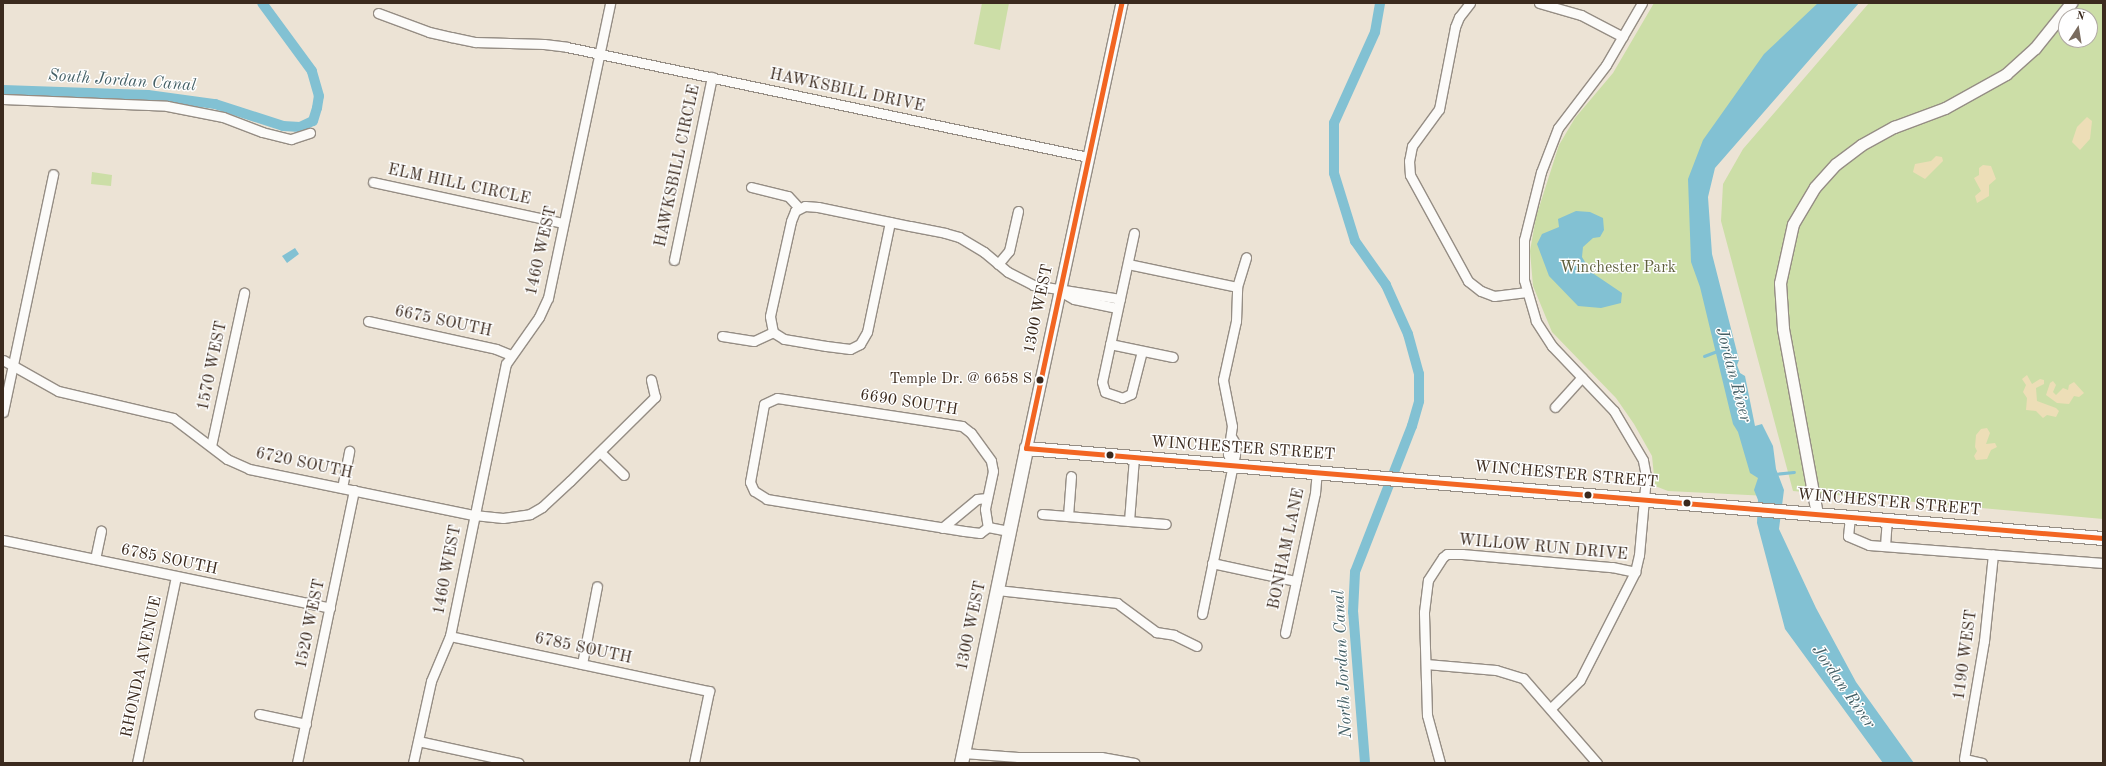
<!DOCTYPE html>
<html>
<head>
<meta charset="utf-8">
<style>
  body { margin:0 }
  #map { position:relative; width:2106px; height:766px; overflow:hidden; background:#ece3d5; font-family:"Old Standard TT",serif }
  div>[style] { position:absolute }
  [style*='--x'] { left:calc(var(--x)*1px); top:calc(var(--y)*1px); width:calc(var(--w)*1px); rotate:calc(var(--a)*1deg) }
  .green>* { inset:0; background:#ccdea7 }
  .sand>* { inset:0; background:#eddeb7 }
  .water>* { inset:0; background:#82c1d3 }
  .stream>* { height:3px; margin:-1.5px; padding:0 1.5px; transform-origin:1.5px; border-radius:1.5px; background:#82c1d3 }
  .canal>* { height:10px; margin:-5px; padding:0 5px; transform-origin:5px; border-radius:5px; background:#82c1d3 }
  .roads { filter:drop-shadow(1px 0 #958d84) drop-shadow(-1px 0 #958d84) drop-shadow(0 1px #958d84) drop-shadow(0 -1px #958d84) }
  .minor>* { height:9px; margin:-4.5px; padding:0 4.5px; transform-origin:4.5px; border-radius:4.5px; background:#fcfbf9 }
  .tertiary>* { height:11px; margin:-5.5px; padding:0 5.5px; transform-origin:5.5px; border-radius:5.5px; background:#fcfbf9 }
  .secondary>* { height:13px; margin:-6.5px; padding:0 6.5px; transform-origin:6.5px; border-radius:6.5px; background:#fcfbf9 }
  .bus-1>* { height:5px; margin:-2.5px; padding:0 2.5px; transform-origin:2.5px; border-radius:2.5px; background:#f26522 }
  .dots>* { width:11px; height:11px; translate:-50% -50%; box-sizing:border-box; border:2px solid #fff; border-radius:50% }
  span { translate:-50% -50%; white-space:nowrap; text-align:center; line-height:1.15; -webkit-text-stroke:3px #fff; paint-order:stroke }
  .bus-label { font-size:15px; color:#3b2a1e }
  .right { translate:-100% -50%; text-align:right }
  .street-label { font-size:16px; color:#3b2a1e }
  .park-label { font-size:16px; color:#5f5f3c }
  .water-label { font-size:17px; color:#456066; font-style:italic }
  .frame { position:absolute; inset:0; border:4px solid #3b2a1e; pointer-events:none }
  .north { position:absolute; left:2058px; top:8px; width:40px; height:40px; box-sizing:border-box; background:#fff; border:1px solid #b1aaa5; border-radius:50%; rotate:12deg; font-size:11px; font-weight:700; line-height:16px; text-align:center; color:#3b2a1e }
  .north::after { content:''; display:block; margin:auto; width:14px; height:18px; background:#796b5e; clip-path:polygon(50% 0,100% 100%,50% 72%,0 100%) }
</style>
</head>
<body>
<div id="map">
  <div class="green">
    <div style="clip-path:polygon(982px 3px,1009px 3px,1000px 50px,974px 44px)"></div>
    <div style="clip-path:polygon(1654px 3px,1838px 3px,1707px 157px,1698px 237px,1768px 496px,1668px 491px,1655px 486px,1652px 456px,1634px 424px,1616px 398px,1552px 332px,1533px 286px,1530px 251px,1536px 217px,1559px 145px,1575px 118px,1613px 73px)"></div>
    <div style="clip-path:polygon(evenodd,1869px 3px,2103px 3px,2103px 519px,1793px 491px,1721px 221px,1723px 184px,1743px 149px,1869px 3px,2066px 16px,2090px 16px,2090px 40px,2066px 40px,2066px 16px)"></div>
    <div style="clip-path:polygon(92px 172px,112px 175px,111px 186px,91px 184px)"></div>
  </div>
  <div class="sand">
    <div style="clip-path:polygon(2087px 117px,2092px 121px,2090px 139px,2080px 150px,2072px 142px,2077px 127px)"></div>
    <div style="clip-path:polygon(1936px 156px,1942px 157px,1943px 161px,1925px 179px,1913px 172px,1915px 164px,1931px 161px)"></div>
    <div style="clip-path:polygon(1983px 165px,1991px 166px,1996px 179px,1989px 185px,1989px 196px,1977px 203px,1975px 196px,1981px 191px,1974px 178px,1979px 175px,1979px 168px)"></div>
    <div style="clip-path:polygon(2027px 375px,2032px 384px,2040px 379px,2044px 380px,2044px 384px,2036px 388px,2037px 401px,2056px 408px,2059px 411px,2056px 417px,2047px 415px,2043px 418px,2036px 411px,2026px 410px,2027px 398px,2023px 392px,2026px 385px,2022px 379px)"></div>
    <div style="clip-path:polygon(2053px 381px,2056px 385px,2053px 392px,2056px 395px,2063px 388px,2068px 390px,2069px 385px,2074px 382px,2084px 393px,2079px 397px,2074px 396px,2069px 404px,2057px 403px,2046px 395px,2050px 383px)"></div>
    <div style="clip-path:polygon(1987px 428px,1990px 433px,1986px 444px,1995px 443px,1997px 447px,1991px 450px,1987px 459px,1976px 460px,1974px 456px,1977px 451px,1975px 447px,1976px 435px,1981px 429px)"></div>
  </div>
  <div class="water">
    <div style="clip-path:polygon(1818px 3px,1859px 3px,1715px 168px,1708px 197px,1712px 254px,1739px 360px,1737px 365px,1740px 373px,1745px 376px,1755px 426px,1762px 424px,1773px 446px,1776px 469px,1784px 490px,1779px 529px,1816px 608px,1856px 682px,1914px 763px,1883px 763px,1785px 629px,1757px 523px,1758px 500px,1754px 490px,1758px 478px,1750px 473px,1738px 432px,1733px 424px,1700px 287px,1691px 262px,1688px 179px,1703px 140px,1764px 54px)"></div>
    <div style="clip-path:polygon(1576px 211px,1590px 212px,1603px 218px,1604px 230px,1600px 237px,1593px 238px,1583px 247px,1582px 257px,1591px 272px,1622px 293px,1621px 303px,1601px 308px,1578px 306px,1549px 276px,1537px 244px,1542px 234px,1559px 227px,1558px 219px)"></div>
    <div style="clip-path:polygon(295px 248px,299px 254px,287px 263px,282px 256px)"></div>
  </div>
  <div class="stream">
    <div style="--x:1704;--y:356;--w:14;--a:-21"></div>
    <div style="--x:1774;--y:474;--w:20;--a:-6"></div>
  </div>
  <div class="canal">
    <div style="--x:3;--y:90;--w:145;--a:2"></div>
    <div style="--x:148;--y:95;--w:68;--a:7.7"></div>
    <div style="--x:215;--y:104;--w:71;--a:17.9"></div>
    <div style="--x:283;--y:126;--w:17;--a:3"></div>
    <div style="--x:300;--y:127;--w:14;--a:-25"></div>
    <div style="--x:313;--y:121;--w:14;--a:-73"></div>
    <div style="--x:317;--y:108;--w:12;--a:-81"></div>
    <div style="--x:319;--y:96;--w:26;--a:-106"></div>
    <div style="--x:312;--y:71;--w:84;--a:-126.3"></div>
    <div style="--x:1365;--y:763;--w:151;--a:-94.5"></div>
    <div style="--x:1353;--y:612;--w:40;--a:-87.1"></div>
    <div style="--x:1355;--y:572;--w:157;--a:-68.7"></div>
    <div style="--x:1412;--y:426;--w:26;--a:-74"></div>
    <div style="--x:1419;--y:401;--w:27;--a:-90"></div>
    <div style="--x:1419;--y:374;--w:41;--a:-105.4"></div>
    <div style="--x:1408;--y:334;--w:54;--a:-114.2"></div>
    <div style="--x:1386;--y:285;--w:54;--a:-125.2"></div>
    <div style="--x:1355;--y:241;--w:71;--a:-107.2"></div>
    <div style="--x:1334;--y:173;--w:50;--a:-90"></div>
    <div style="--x:1334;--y:123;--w:100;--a:-65.7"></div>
    <div style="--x:1375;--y:32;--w:29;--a:-80"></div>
  </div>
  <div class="roads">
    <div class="minor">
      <div style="--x:1470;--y:3;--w:18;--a:128"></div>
      <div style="--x:1459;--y:17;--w:11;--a:112"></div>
      <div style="--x:1455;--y:27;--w:84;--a:101"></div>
      <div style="--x:1439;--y:109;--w:46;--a:126.1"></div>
      <div style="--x:1412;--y:146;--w:15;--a:101"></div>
      <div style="--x:1409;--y:161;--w:14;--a:86"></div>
      <div style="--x:1410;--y:175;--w:121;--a:61.3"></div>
      <div style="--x:1468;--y:281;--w:16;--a:38"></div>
      <div style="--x:1481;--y:291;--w:14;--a:21"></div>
      <div style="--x:1494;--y:296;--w:33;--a:-7"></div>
      <div style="--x:1539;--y:3;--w:44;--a:15.9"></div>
      <div style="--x:1581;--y:15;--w:47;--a:27.6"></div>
      <div style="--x:378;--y:13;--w:54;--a:20.4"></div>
      <div style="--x:429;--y:32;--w:23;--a:13"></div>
      <div style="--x:451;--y:37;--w:25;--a:12"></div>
      <div style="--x:475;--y:42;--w:69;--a:1.7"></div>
      <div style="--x:544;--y:44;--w:23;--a:7"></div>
      <div style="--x:567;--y:47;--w:532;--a:11.92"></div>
      <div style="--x:3;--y:99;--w:164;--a:2.4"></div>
      <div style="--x:167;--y:106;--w:57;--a:11.1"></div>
      <div style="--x:223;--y:117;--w:42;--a:21"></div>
      <div style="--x:262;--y:132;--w:30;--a:14"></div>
      <div style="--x:291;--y:139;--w:20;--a:-18"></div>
      <div style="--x:373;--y:182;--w:194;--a:12.2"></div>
      <div style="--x:751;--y:187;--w:38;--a:14"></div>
      <div style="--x:788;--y:196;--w:16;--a:47"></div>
      <div style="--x:890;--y:222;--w:112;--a:101.8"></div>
      <div style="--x:867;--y:332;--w:14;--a:120"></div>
      <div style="--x:860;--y:344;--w:11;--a:153"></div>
      <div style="--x:850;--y:349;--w:24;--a:-173"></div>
      <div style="--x:826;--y:346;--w:43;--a:-170.5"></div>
      <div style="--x:784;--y:339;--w:13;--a:-148"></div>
      <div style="--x:773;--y:332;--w:16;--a:-101"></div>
      <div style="--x:770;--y:316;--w:97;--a:-77.5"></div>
      <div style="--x:791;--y:221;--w:11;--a:-68"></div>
      <div style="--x:795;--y:211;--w:11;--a:-27"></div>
      <div style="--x:805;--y:206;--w:13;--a:4"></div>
      <div style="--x:818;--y:207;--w:94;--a:11.7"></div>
      <div style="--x:910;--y:226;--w:36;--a:11"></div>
      <div style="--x:945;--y:233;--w:15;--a:16"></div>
      <div style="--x:959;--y:237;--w:29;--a:31"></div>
      <div style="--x:984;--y:252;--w:31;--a:40"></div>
      <div style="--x:1008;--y:272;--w:28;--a:27"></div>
      <div style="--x:1033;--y:285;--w:88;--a:9.1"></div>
      <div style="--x:1134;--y:233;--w:152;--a:102.1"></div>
      <div style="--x:1102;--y:382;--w:10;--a:73"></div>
      <div style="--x:1105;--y:392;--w:18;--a:19"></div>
      <div style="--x:1122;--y:398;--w:10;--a:-24"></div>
      <div style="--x:1131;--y:394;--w:44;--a:-75.7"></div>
      <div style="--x:674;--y:260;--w:187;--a:-78.3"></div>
      <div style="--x:998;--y:264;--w:17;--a:-50"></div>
      <div style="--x:1009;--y:251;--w:41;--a:-77.3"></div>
      <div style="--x:1128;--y:264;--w:111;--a:11.9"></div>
      <div style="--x:1060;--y:291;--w:16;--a:30"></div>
      <div style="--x:1074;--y:299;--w:44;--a:11.8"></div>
      <div style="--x:368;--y:321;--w:131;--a:12.3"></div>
      <div style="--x:496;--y:349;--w:16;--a:22"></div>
      <div style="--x:722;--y:336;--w:32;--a:9"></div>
      <div style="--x:754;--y:341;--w:21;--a:-25"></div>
      <div style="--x:1110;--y:344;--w:64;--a:11.7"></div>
      <div style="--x:3;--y:360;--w:63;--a:29.4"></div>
      <div style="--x:58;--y:391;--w:118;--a:13.2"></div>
      <div style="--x:173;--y:418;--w:68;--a:37.2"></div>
      <div style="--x:227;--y:459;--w:24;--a:24"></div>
      <div style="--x:249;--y:469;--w:230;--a:11.6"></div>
      <div style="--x:474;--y:515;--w:29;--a:6"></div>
      <div style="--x:503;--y:518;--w:27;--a:-8"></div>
      <div style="--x:530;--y:514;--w:14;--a:-30"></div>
      <div style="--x:542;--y:507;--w:38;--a:-43"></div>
      <div style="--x:570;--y:481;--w:120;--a:-44.7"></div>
      <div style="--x:655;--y:397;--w:18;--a:-103"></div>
      <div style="--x:1555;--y:407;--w:40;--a:-48"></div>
      <div style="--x:3;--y:412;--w:243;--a:-78.1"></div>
      <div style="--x:211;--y:446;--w:157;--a:-77.8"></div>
      <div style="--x:600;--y:452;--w:33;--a:44"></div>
      <div style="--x:1232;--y:464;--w:11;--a:-112"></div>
      <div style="--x:1228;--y:454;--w:28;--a:-82"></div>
      <div style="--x:1232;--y:426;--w:47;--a:-101.1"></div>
      <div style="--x:1223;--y:380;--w:60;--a:-77.6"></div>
      <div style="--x:1236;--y:321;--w:34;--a:-88"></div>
      <div style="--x:1237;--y:287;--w:31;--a:-73"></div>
      <div style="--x:342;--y:488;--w:38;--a:-79"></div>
      <div style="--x:1042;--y:514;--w:124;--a:4.6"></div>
      <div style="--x:1068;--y:516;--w:40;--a:-85.7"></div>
      <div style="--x:1850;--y:517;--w:19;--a:96"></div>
      <div style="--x:1848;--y:536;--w:23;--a:23"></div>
      <div style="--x:1869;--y:545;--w:235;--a:4.4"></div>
      <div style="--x:1129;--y:521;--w:64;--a:-85.5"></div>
      <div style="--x:988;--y:527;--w:10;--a:143"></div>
      <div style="--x:980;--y:533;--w:16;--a:-173"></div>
      <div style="--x:964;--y:531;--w:200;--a:-170.8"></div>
      <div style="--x:767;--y:499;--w:15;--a:-148"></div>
      <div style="--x:754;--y:491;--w:10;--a:-114"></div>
      <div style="--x:750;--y:482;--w:79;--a:-79.8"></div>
      <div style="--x:764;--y:404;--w:14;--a:-25"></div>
      <div style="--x:777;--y:398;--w:187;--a:8.6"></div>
      <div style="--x:962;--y:426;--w:11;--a:38"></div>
      <div style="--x:971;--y:433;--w:34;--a:54"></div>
      <div style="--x:991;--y:461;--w:10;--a:79"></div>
      <div style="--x:993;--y:471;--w:39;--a:102"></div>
      <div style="--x:985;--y:509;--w:18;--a:81"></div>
      <div style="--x:988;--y:527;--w:21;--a:11"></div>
      <div style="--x:942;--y:528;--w:45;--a:-39.6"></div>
      <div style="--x:977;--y:499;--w:10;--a:-6"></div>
      <div style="--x:3;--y:540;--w:334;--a:11.7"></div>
      <div style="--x:1885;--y:546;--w:26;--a:-86"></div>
      <div style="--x:95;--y:559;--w:29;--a:-78"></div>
      <div style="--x:1212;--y:563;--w:86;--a:12.1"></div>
      <div style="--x:997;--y:590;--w:121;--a:6.2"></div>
      <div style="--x:1117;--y:603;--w:49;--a:36.6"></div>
      <div style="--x:1156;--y:632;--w:18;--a:9"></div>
      <div style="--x:1174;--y:635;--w:25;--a:26"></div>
      <div style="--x:1202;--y:614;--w:163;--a:-78.3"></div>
      <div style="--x:1235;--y:454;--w:9;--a:-84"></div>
      <div style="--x:1236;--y:445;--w:8;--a:-120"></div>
      <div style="--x:1285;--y:633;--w:143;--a:-77.9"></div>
      <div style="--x:1315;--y:493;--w:22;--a:-85"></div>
      <div style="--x:450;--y:636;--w:265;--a:12"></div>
      <div style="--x:709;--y:691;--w:74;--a:101.8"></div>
      <div style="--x:582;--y:664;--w:79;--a:-79.1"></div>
      <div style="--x:1426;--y:664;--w:70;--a:4.9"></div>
      <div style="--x:1496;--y:670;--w:28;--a:17"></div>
      <div style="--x:1523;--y:678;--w:113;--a:49"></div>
      <div style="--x:1551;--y:708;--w:40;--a:-44"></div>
      <div style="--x:1580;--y:680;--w:121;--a:-63"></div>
      <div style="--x:1635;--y:572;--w:17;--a:-77"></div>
      <div style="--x:1639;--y:555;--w:79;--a:-84.9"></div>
      <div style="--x:1646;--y:476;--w:16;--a:-101"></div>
      <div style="--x:1643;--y:460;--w:57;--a:-120.6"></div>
      <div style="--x:1614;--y:411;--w:90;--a:-133.6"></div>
      <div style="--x:1552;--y:346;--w:30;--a:-123"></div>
      <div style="--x:1536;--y:321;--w:43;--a:-106.3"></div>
      <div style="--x:1524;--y:280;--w:40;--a:-90"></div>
      <div style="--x:1524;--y:240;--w:70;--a:-76"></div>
      <div style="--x:1541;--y:172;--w:47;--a:-68.9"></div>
      <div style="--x:1558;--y:128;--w:79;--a:-52.7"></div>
      <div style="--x:1606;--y:65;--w:72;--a:-59.9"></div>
      <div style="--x:259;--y:714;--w:48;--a:12"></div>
      <div style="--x:418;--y:741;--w:103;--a:12.3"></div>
      <div style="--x:963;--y:753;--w:55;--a:4.2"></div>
      <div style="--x:1018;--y:757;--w:83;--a:0"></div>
      <div style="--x:1101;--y:757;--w:34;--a:10"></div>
      <div style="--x:137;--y:763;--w:190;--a:-78.2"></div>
      <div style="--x:297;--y:763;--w:279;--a:-78.2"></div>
      <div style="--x:413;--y:763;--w:84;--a:-77.6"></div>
      <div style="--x:431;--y:681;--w:49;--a:-67.1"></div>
      <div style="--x:450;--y:636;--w:278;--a:-78.4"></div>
      <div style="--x:506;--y:364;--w:57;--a:-54.9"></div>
      <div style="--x:539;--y:317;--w:21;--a:-65"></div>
      <div style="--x:548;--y:298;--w:301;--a:-78.1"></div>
      <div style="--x:1440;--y:763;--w:50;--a:-105.2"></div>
      <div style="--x:1427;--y:715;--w:103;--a:-91.7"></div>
      <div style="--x:1424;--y:612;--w:32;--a:-83"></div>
      <div style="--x:1428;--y:580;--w:27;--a:-57"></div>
      <div style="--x:1443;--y:557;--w:5;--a:-37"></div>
      <div style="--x:1447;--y:554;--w:15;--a:0"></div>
      <div style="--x:1462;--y:554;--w:151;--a:5"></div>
      <div style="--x:1612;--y:567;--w:24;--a:12"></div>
      <div style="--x:1982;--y:763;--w:18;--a:-167"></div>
      <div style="--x:1964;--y:759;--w:120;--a:-80.4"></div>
      <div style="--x:1984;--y:641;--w:87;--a:-84.1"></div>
    </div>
    <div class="tertiary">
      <div style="--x:1026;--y:448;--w:455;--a:-77.9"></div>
      <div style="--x:1817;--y:514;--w:189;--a:-100.4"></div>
      <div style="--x:1783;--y:328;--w:45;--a:-93.8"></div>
      <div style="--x:1780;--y:283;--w:60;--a:-77.6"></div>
      <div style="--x:1793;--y:224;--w:43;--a:-59.3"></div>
      <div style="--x:1815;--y:187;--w:31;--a:-48"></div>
      <div style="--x:1836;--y:164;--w:31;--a:-37"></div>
      <div style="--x:1861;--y:145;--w:38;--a:-29"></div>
      <div style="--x:1894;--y:127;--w:54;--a:-20.4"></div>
      <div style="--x:1945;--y:108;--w:70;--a:-29.1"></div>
      <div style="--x:2006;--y:74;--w:39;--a:-42"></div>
      <div style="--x:2035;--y:48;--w:58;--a:-51.3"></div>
    </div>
    <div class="secondary">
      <div style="--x:961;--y:763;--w:322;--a:-78.3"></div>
      <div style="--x:1026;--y:448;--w:1081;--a:4.78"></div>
    </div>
  </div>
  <div class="bus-1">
    <div style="--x:1026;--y:448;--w:1081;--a:4.78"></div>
    <div style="--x:1026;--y:448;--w:455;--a:-77.9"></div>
  </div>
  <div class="dots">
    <div style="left:1040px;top:380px;background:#3b2a1e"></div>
    <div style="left:1110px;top:455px;background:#3b2a1e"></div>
    <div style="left:1588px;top:495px;background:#3b2a1e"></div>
    <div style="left:1687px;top:503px;background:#3b2a1e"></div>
  </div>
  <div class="bus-label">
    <span class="right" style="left:1032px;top:380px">Temple Dr. @ 6658 S</span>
  </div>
  <div class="street-label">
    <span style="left:847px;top:91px;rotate:12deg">HAWKSBILL DRIVE</span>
    <span style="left:678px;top:166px;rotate:-78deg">HAWKSBILL CIRCLE</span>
    <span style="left:459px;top:185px;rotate:12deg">ELM HILL CIRCLE</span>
    <span style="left:542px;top:251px;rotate:-77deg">1460 WEST</span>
    <span style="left:1039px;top:309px;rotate:-78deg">1300 WEST</span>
    <span style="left:443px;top:322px;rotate:12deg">6675 SOUTH</span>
    <span style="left:213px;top:366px;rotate:-78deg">1570 WEST</span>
    <span style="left:909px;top:403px;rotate:9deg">6690 SOUTH</span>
    <span style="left:1243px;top:449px;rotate:4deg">WINCHESTER STREET</span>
    <span style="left:304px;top:464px;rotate:12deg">6720 SOUTH</span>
    <span style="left:1566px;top:475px;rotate:5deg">WINCHESTER STREET</span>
    <span style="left:1889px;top:503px;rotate:5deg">WINCHESTER STREET</span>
    <span style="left:1543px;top:548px;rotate:5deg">WILLOW RUN DRIVE</span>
    <span style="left:1287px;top:549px;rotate:-78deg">BONHAM LANE</span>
    <span style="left:169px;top:560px;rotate:12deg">6785 SOUTH</span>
    <span style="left:448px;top:570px;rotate:-79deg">1460 WEST</span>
    <span style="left:311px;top:624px;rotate:-78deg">1520 WEST</span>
    <span style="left:972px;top:626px;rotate:-78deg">1300 WEST</span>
    <span style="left:583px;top:649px;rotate:12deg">6785 SOUTH</span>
    <span style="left:1966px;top:655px;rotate:-82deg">1190 WEST</span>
    <span style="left:142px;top:667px;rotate:-78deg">RHONDA AVENUE</span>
  </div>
  <div class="park-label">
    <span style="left:1618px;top:268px">Winchester Park</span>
  </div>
  <div class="water-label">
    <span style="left:122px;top:81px;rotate:4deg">South Jordan Canal</span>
    <span style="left:1733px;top:375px;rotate:75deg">Jordan River</span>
    <span style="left:1343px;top:664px;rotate:-93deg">North Jordan Canal</span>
    <span style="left:1843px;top:687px;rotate:55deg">Jordan River</span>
  </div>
  <div class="frame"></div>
  <div class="north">N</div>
</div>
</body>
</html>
